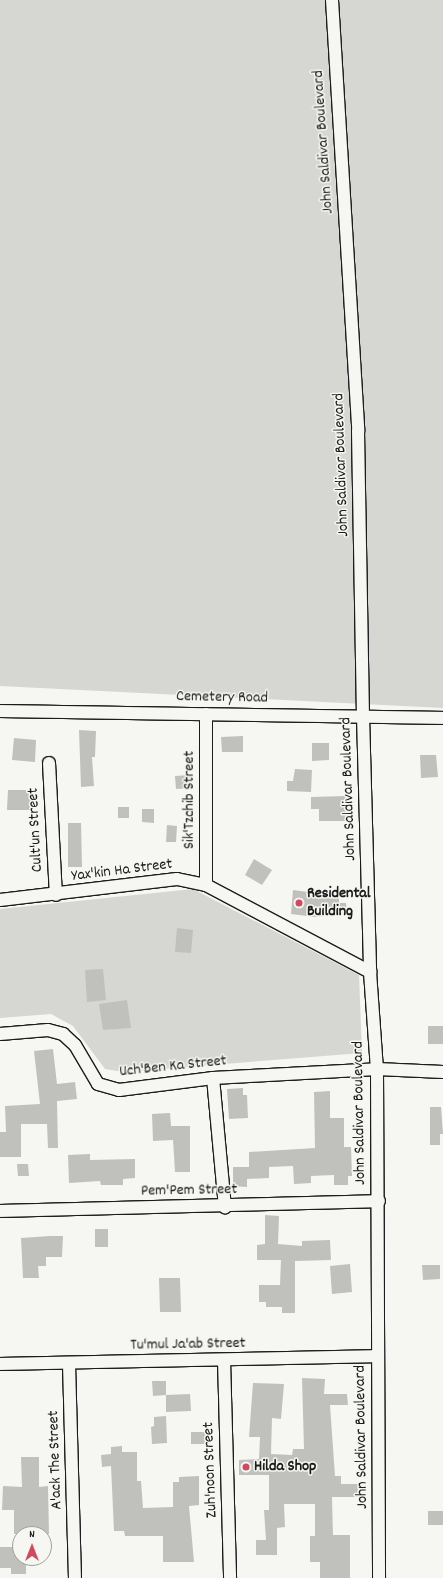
<!DOCTYPE html>
<html>
<head>
<meta charset="utf-8">
<style>
  body { margin:0 }
  #map { position:relative; width:443px; height:1578px; overflow:hidden; background:#f6f6f2; font-family:Dekko,sans-serif }
  div>[style] { position:absolute }
  [style*='--x'] { left:calc(var(--x)*1px); top:calc(var(--y)*1px); width:calc(var(--w)*1px); rotate:calc(var(--a)*1deg) }
  .green>* { inset:0; background:#d6d6d2 }
  .building>* { inset:0; background:#c0c0bd }
  .roads { filter:drop-shadow(1px 0 #1c1c1c) drop-shadow(-1px 0 #1c1c1c) drop-shadow(0 1px #1c1c1c) drop-shadow(0 -1px #1c1c1c) }
  .street>* { height:12px; margin:-6px; padding:0 6px; transform-origin:6px; border-radius:6px; background:#f6f6f2 }
  .dots>* { width:11px; height:11px; translate:-50% -50%; box-sizing:border-box; border:2px solid #f6f6f2; border-radius:50% }
  span { translate:-50% -50%; white-space:nowrap; text-align:center; line-height:1.15; -webkit-text-stroke:3px #f6f6f2; paint-order:stroke }
  .street-label { font-size:16px; color:#1c1c1c }
  .poi-label { font-size:16px; color:#1c1c1c; font-weight:700 }
  .left { translate:0 -50%; text-align:left }
  .north { position:absolute; left:12px; top:1526px; width:40px; height:40px; box-sizing:border-box; background:#f6f6f2; border:1px solid #9f9f9c; border-radius:50%; rotate:0deg; font-size:11px; font-weight:700; line-height:16px; text-align:center; color:#1c1c1c }
  .north::after { content:''; display:block; margin:auto; width:14px; height:18px; background:#d1495b; clip-path:polygon(50% 0,100% 100%,50% 72%,0 100%) }
</style>
</head>
<body>
<div id="map">
  <div class="green">
    <div style="clip-path:polygon(0 0,443px 0,443px 708px,0 686px)"></div>
    <div style="clip-path:polygon(193px 889px,359px 975px,362px 1053px,123px 1072px,105px 1069px,73px 1026px,51px 1014px,0 1018px,0 909px)"></div>
  </div>
  <div class="building">
    <div style="clip-path:polygon(79px 730px,96px 731px,95px 757px,92px 757px,94px 786px,81px 787px)"></div>
    <div style="clip-path:polygon(243px 736px,243px 752px,222px 752px,221px 737px)"></div>
    <div style="clip-path:polygon(14px 738px,36px 740px,35px 762px,12px 760px)"></div>
    <div style="clip-path:polygon(312px 743px,329px 743px,329px 760px,312px 761px)"></div>
    <div style="clip-path:polygon(420px 755px,436px 755px,438px 777px,421px 778px)"></div>
    <div style="clip-path:polygon(295px 769px,312px 770px,311px 792px,287px 791px,287px 781px,293px 781px)"></div>
    <div style="clip-path:polygon(190px 775px,191px 788px,176px 789px,175px 776px)"></div>
    <div style="clip-path:polygon(8px 790px,34px 790px,33px 810px,7px 810px)"></div>
    <div style="clip-path:polygon(345px 796px,346px 821px,319px 821px,319px 809px,311px 809px,311px 797px)"></div>
    <div style="clip-path:polygon(118px 807px,129px 807px,129px 818px,118px 818px)"></div>
    <div style="clip-path:polygon(142px 809px,154px 809px,154px 823px,142px 822px)"></div>
    <div style="clip-path:polygon(68px 823px,81px 823px,82px 867px,68px 867px)"></div>
    <div style="clip-path:polygon(167px 825px,177px 826px,176px 842px,166px 842px)"></div>
    <div style="clip-path:polygon(254px 859px,272px 870px,262px 885px,245px 875px)"></div>
    <div style="clip-path:polygon(293px 890px,308px 892px,308px 895px,339px 895px,339px 903px,346px 903px,347px 914px,315px 917px,291px 914px)"></div>
    <div style="clip-path:polygon(177px 928px,193px 930px,191px 953px,175px 952px)"></div>
    <div style="clip-path:polygon(103px 969px,106px 1000px,87px 1002px,85px 970px)"></div>
    <div style="clip-path:polygon(127px 1000px,131px 1028px,103px 1030px,99px 1004px)"></div>
    <div style="clip-path:polygon(428px 1026px,443px 1026px,443px 1044px,428px 1044px)"></div>
    <div style="clip-path:polygon(53px 1049px,57px 1084px,75px 1082px,77px 1099px,57px 1101px,58px 1148px,48px 1148px,47px 1124px,21px 1124px,21px 1157px,0 1157px,0 1132px,6px 1132px,5px 1106px,40px 1104px,34px 1051px)"></div>
    <div style="clip-path:polygon(243px 1088px,243px 1095px,247px 1095px,248px 1118px,229px 1119px,227px 1089px)"></div>
    <div style="clip-path:polygon(330px 1091px,330px 1118px,344px 1118px,344px 1147px,351px 1147px,352px 1176px,348px 1176px,348px 1185px,334px 1185px,334px 1175px,311px 1176px,311px 1183px,294px 1184px,293px 1166px,269px 1167px,269px 1178px,247px 1179px,247px 1187px,233px 1186px,233px 1167px,249px 1167px,249px 1152px,315px 1148px,314px 1092px)"></div>
    <div style="clip-path:polygon(430px 1107px,441px 1107px,443px 1134px,440px 1134px,440px 1145px,430px 1145px)"></div>
    <div style="clip-path:polygon(170px 1113px,171px 1126px,190px 1126px,190px 1172px,175px 1172px,173px 1140px,153px 1141px,152px 1114px)"></div>
    <div style="clip-path:polygon(90px 1154px,90px 1160px,135px 1159px,135px 1178px,123px 1179px,123px 1185px,101px 1185px,100px 1181px,69px 1183px,68px 1155px)"></div>
    <div style="clip-path:polygon(17px 1164px,28px 1164px,29px 1176px,18px 1176px)"></div>
    <div style="clip-path:polygon(265px 1215px,279px 1216px,278px 1244px,302px 1246px,302px 1241px,330px 1240px,331px 1260px,295px 1261px,295px 1313px,282px 1313px,282px 1307px,266px 1307px,266px 1302px,259px 1302px,259px 1285px,280px 1285px,281px 1260px,257px 1260px,257px 1245px,265px 1244px)"></div>
    <div style="clip-path:polygon(95px 1229px,108px 1229px,108px 1247px,95px 1247px)"></div>
    <div style="clip-path:polygon(50px 1236px,63px 1236px,62px 1257px,46px 1257px,46px 1266px,38px 1266px,39px 1278px,23px 1278px,21px 1238px)"></div>
    <div style="clip-path:polygon(350px 1264px,352px 1292px,332px 1294px,330px 1266px)"></div>
    <div style="clip-path:polygon(422px 1265px,440px 1265px,440px 1279px,423px 1280px)"></div>
    <div style="clip-path:polygon(159px 1278px,180px 1278px,181px 1312px,160px 1312px)"></div>
    <div style="clip-path:polygon(302px 1378px,325px 1379px,324px 1394px,347px 1394px,348px 1405px,330px 1405px,335px 1476px,341px 1476px,341px 1484px,361px 1484px,361px 1497px,332px 1497px,333px 1535px,350px 1535px,350px 1578px,320px 1578px,320px 1562px,310px 1562px,310px 1536px,315px 1536px,315px 1504px,284px 1504px,285px 1527px,277px 1528px,277px 1555px,256px 1555px,256px 1540px,266px 1540px,264px 1510px,269px 1510px,269px 1475px,239px 1475px,239px 1460px,259px 1459px,260px 1437px,249px 1437px,253px 1383px,284px 1384px,281px 1419px,272px 1418px,271px 1454px,292px 1455px,293px 1449px,304px 1449px)"></div>
    <div style="clip-path:polygon(152px 1381px,166px 1381px,166px 1395px,153px 1396px)"></div>
    <div style="clip-path:polygon(190px 1394px,191px 1411px,166px 1412px,166px 1395px)"></div>
    <div style="clip-path:polygon(166px 1416px,167px 1443px,152px 1444px,151px 1427px,154px 1426px,154px 1417px)"></div>
    <div style="clip-path:polygon(191px 1432px,208px 1432px,208px 1444px,191px 1444px)"></div>
    <div style="clip-path:polygon(122px 1446px,122px 1452px,137px 1452px,137px 1481px,141px 1481px,143px 1508px,173px 1507px,173px 1482px,179px 1482px,179px 1477px,199px 1476px,199px 1505px,189px 1506px,194px 1562px,163px 1562px,163px 1536px,125px 1536px,124px 1531px,114px 1531px,111px 1466px,102px 1467px,101px 1455px,111px 1454px,111px 1447px)"></div>
    <div style="clip-path:polygon(21px 1457px,39px 1457px,39px 1487px,48px 1486px,49px 1534px,14px 1534px,14px 1510px,2px 1510px,3px 1486px,22px 1487px)"></div>
    <div style="clip-path:polygon(428px 1511px,443px 1511px,443px 1525px,428px 1525px)"></div>
    <div style="clip-path:polygon(0 1547px,20px 1547px,20px 1558px,26px 1558px,26px 1574px,11px 1574px,11px 1568px,0 1568px)"></div>
  </div>
  <div class="roads">
    <div class="street">
      <div style="--x:332;--y:0;--w:432;--a:86.5"></div>
      <div style="--x:358;--y:431;--w:285;--a:89"></div>
      <div style="--x:363;--y:716;--w:256;--a:88.4"></div>
      <div style="--x:370;--y:972;--w:97;--a:85.9"></div>
      <div style="--x:377;--y:1069;--w:509;--a:89.77"></div>
      <div style="--x:0;--y:711;--w:443;--a:0.9"></div>
      <div style="--x:49;--y:763;--w:132;--a:87"></div>
      <div style="--x:206;--y:885;--w:171;--a:-90"></div>
      <div style="--x:0;--y:900;--w:178;--a:-6.8"></div>
      <div style="--x:177;--y:879;--w:30;--a:12"></div>
      <div style="--x:206;--y:885;--w:186;--a:27.9"></div>
      <div style="--x:0;--y:1034;--w:48;--a:-4.8"></div>
      <div style="--x:48;--y:1030;--w:16;--a:15"></div>
      <div style="--x:63;--y:1034;--w:16;--a:43"></div>
      <div style="--x:75;--y:1045;--w:45;--a:59.5"></div>
      <div style="--x:98;--y:1084;--w:22;--a:16"></div>
      <div style="--x:119;--y:1090;--w:95;--a:-7.3"></div>
      <div style="--x:213;--y:1078;--w:164;--a:-3.1"></div>
      <div style="--x:377;--y:1069;--w:66;--a:2.6"></div>
      <div style="--x:213;--y:1078;--w:130;--a:84.7"></div>
      <div style="--x:0;--y:1211;--w:379;--a:-1.5"></div>
      <div style="--x:224;--y:1360;--w:218;--a:88.4"></div>
      <div style="--x:0;--y:1364;--w:377;--a:-1.2"></div>
      <div style="--x:69;--y:1364;--w:214;--a:88.4"></div>
    </div>
  </div>
  <div class="dots">
    <div style="left:299px;top:903px;background:#d1495b"></div>
    <div style="left:246px;top:1467px;background:#d1495b"></div>
  </div>
  <div class="street-label">
    <span style="left:324px;top:142px;rotate:-94deg">John Saldivar Boulevard</span>
    <span style="left:342px;top:465px;rotate:-92deg">John Saldivar Boulevard</span>
    <span style="left:222px;top:698px;rotate:1deg">Cemetery Road</span>
    <span style="left:349px;top:789px;rotate:-92deg">John Saldivar Boulevard</span>
    <span style="left:190px;top:800px;rotate:-90deg">Sik'Tzchib Street</span>
    <span style="left:36px;top:830px;rotate:-93deg">Cult'un Street</span>
    <span style="left:122px;top:871px;rotate:-7deg">Yax'kin Ha Street</span>
    <span style="left:173px;top:1067px;rotate:-6deg">Uch'Ben Ka Street</span>
    <span style="left:360px;top:1113px;rotate:-91deg">John Saldivar Boulevard</span>
    <span style="left:189px;top:1191px;rotate:-1deg">Pem'Pem Street</span>
    <span style="left:188px;top:1345px;rotate:-1deg">Tu'mul Ja'ab Street</span>
    <span style="left:362px;top:1437px;rotate:-91deg">John Saldivar Boulevard</span>
    <span style="left:56px;top:1460px;rotate:-92deg">A'ack The Street</span>
    <span style="left:211px;top:1470px;rotate:-92deg">Zuh'noon Street</span>
  </div>
  <div class="poi-label">
    <span class="left" style="left:307px;top:903px">Residental<br>Building</span>
    <span class="left" style="left:254px;top:1467px">Hilda Shop</span>
  </div>
  <div class="north">N</div>
</div>
</body>
</html>
